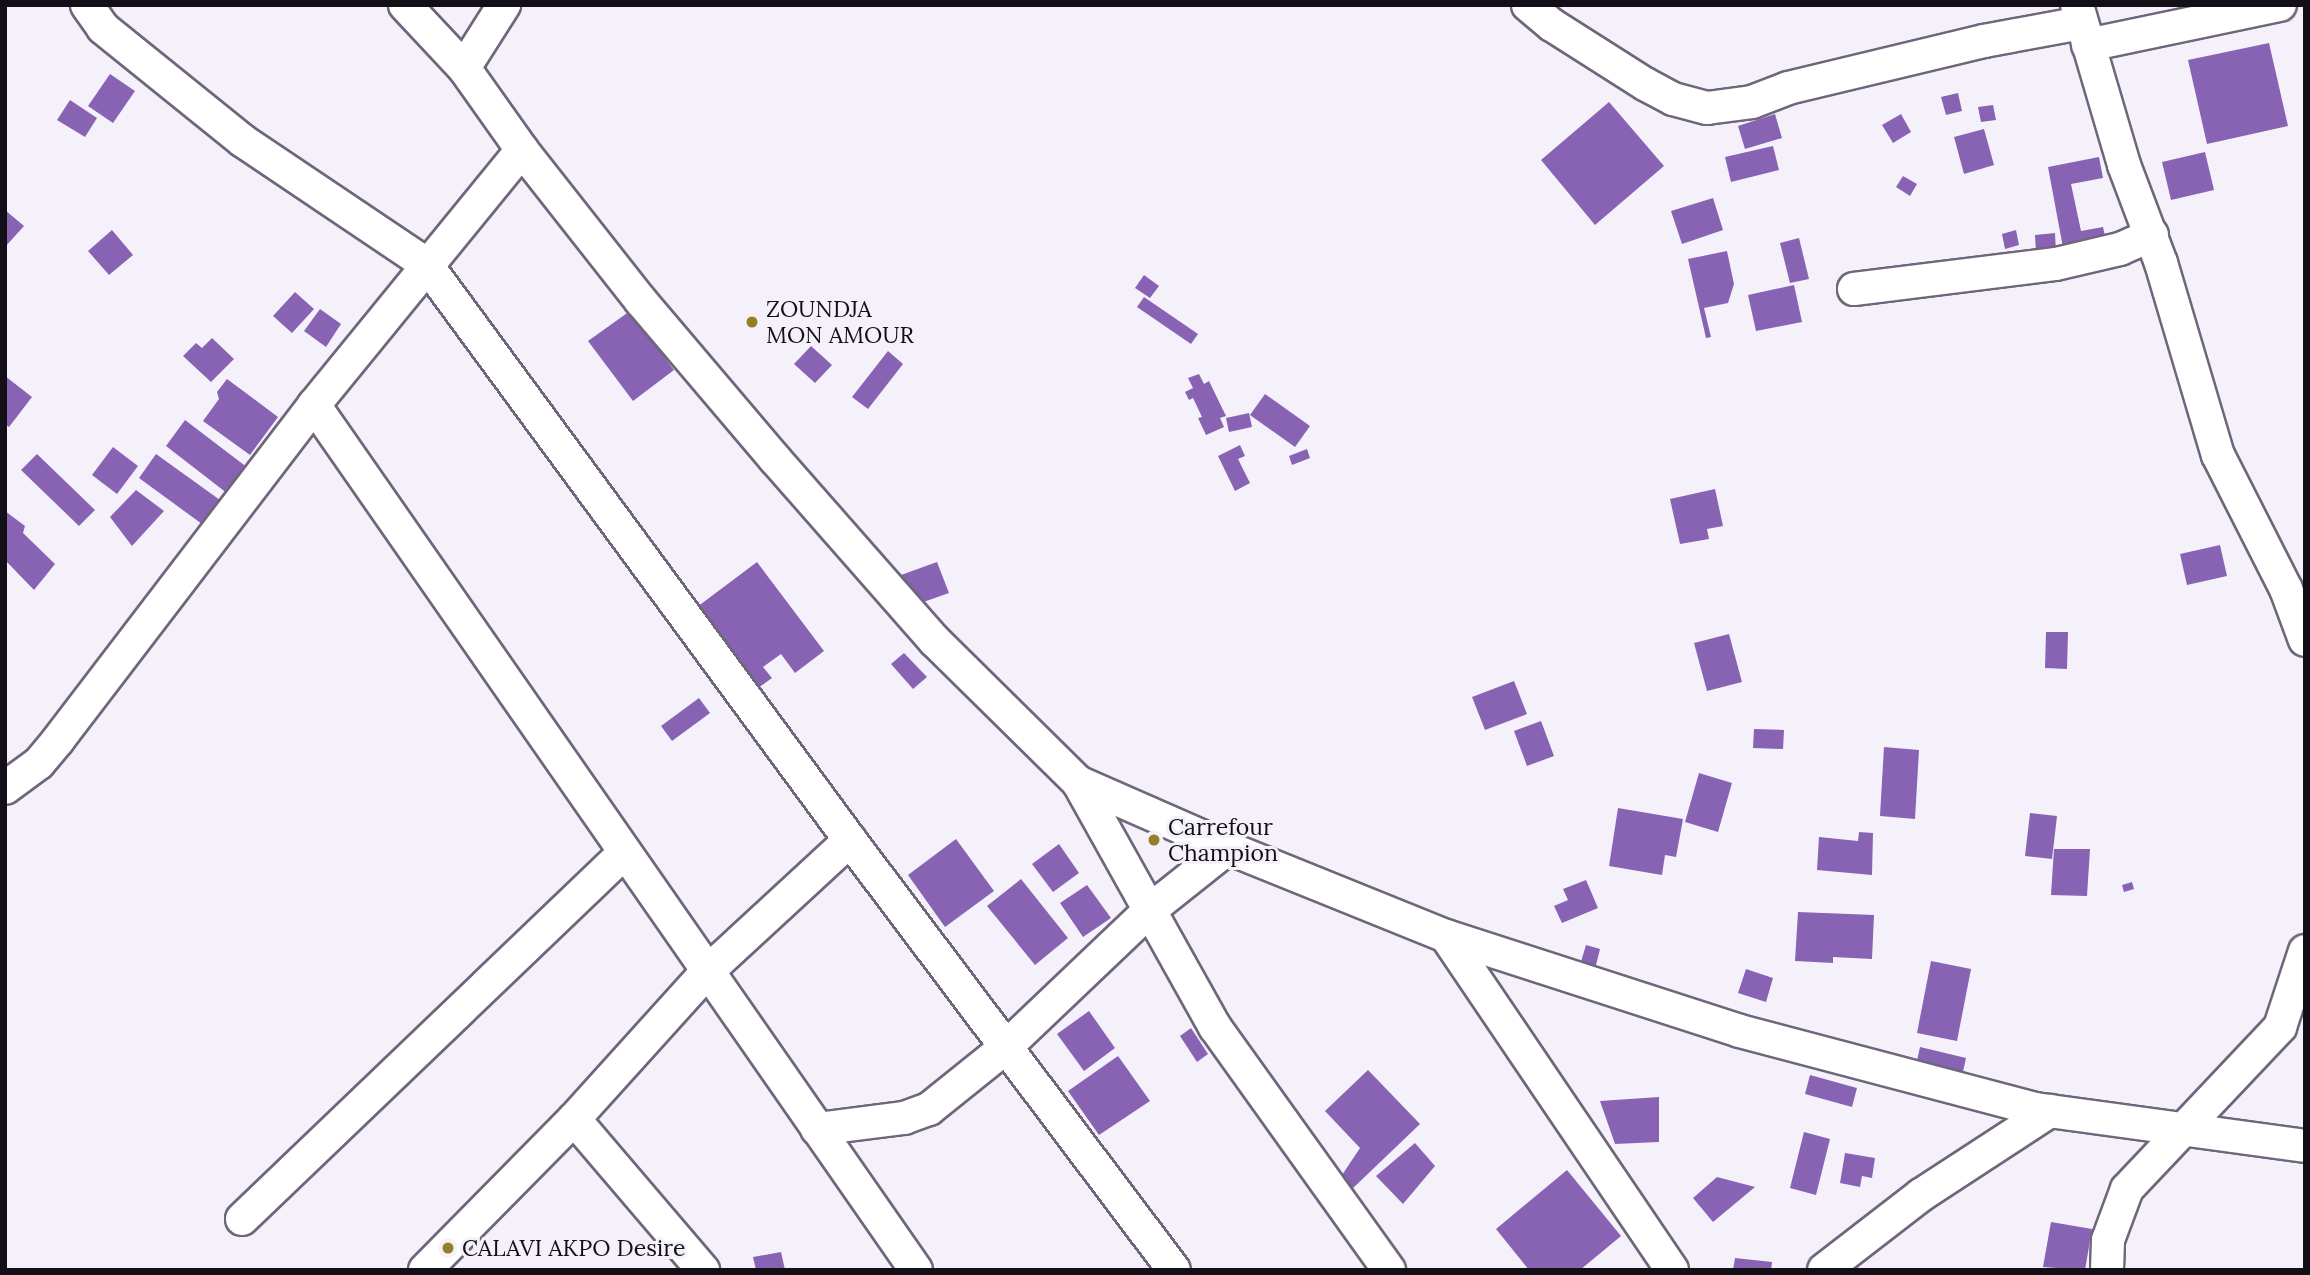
<!DOCTYPE html>
<html>
<head>
<meta charset="utf-8">
<style>
  body { margin:0 }
  #map { position:relative; width:2310px; height:1275px; overflow:hidden; background:#f5f1fb; font-family:Lora,serif }
  div>[style] { position:absolute }
  [style*='--x'] { left:calc(var(--x)*1px); top:calc(var(--y)*1px); width:calc(var(--w)*1px); rotate:calc(var(--a)*1deg) }
  .building>* { inset:0; background:#8863b3 }
  .roads { filter:drop-shadow(2px 0 #6f667c) drop-shadow(-2px 0 #6f667c) drop-shadow(0 2px #6f667c) drop-shadow(0 -2px #6f667c) }
  .minor>* { height:32px; margin:-16px; padding:0 16px; transform-origin:16px; border-radius:16px; background:#fff }
  .dots>* { width:19px; height:19px; translate:-50% -50%; box-sizing:border-box; border:4px solid #f5f1fb; border-radius:50% }
  span { translate:-50% -50%; white-space:nowrap; text-align:center; line-height:1.15; -webkit-text-stroke:6px #f5f1fb; paint-order:stroke }
  .poi-label { font-size:23px; color:#120f17 }
  .left { translate:0 -50%; text-align:left }
  .frame { position:absolute; inset:0; border:7px solid #120f17; pointer-events:none }
</style>
</head>
<body>
<div id="map">
  <div class="building">
    <div style="clip-path:polygon(2269px 43px,2288px 126px,2207px 144px,2188px 60px)"></div>
    <div style="clip-path:polygon(110px 74px,135px 91px,113px 123px,88px 106px)"></div>
    <div style="clip-path:polygon(1958px 93px,1962px 111px,1946px 115px,1941px 97px)"></div>
    <div style="clip-path:polygon(70px 100px,97px 118px,85px 137px,57px 120px)"></div>
    <div style="clip-path:polygon(1609px 102px,1664px 166px,1595px 225px,1541px 160px)"></div>
    <div style="clip-path:polygon(1993px 105px,1996px 120px,1981px 122px,1978px 107px)"></div>
    <div style="clip-path:polygon(1775px 114px,1782px 138px,1745px 149px,1738px 126px)"></div>
    <div style="clip-path:polygon(1901px 114px,1911px 132px,1893px 143px,1882px 125px)"></div>
    <div style="clip-path:polygon(1984px 129px,1994px 165px,1964px 174px,1954px 137px)"></div>
    <div style="clip-path:polygon(1773px 146px,1779px 170px,1731px 182px,1725px 157px)"></div>
    <div style="clip-path:polygon(2205px 152px,2214px 190px,2171px 200px,2162px 162px)"></div>
    <div style="clip-path:polygon(2099px 157px,2103px 178px,2071px 184px,2081px 231px,2103px 227px,2107px 245px,2064px 253px,2048px 167px)"></div>
    <div style="clip-path:polygon(1903px 176px,1917px 184px,1910px 196px,1896px 187px)"></div>
    <div style="clip-path:polygon(1713px 198px,1723px 230px,1682px 244px,1671px 211px)"></div>
    <div style="clip-path:polygon(5px 210px,24px 226px,5px 247px)"></div>
    <div style="clip-path:polygon(112px 230px,133px 255px,109px 275px,88px 251px)"></div>
    <div style="clip-path:polygon(2016px 230px,2019px 245px,2005px 249px,2002px 234px)"></div>
    <div style="clip-path:polygon(2055px 233px,2056px 253px,2036px 254px,2035px 235px)"></div>
    <div style="clip-path:polygon(1799px 238px,1809px 279px,1790px 283px,1780px 243px)"></div>
    <div style="clip-path:polygon(1727px 251px,1734px 284px,1728px 303px,1704px 308px,1711px 337px,1706px 338px,1688px 259px)"></div>
    <div style="clip-path:polygon(1144px 275px,1159px 286px,1150px 298px,1135px 288px)"></div>
    <div style="clip-path:polygon(1794px 285px,1802px 322px,1756px 331px,1748px 295px)"></div>
    <div style="clip-path:polygon(295px 292px,314px 309px,292px 333px,273px 316px)"></div>
    <div style="clip-path:polygon(1144px 297px,1198px 334px,1191px 344px,1137px 307px)"></div>
    <div style="clip-path:polygon(320px 309px,341px 324px,326px 347px,304px 331px)"></div>
    <div style="clip-path:polygon(630px 311px,674px 370px,633px 401px,588px 341px)"></div>
    <div style="clip-path:polygon(212px 338px,234px 359px,211px 382px,183px 356px,196px 343px,202px 348px)"></div>
    <div style="clip-path:polygon(811px 346px,832px 365px,815px 383px,794px 364px)"></div>
    <div style="clip-path:polygon(888px 351px,903px 364px,868px 409px,852px 397px)"></div>
    <div style="clip-path:polygon(1199px 374px,1204px 384px,1209px 381px,1226px 416px,1220px 418px,1224px 427px,1206px 435px,1198px 418px,1202px 417px,1193px 398px,1189px 400px,1185px 392px,1193px 388px,1188px 378px)"></div>
    <div style="clip-path:polygon(5px 376px,32px 397px,9px 427px,5px 424px)"></div>
    <div style="clip-path:polygon(227px 379px,278px 417px,250px 455px,203px 421px,219px 399px,217px 392px)"></div>
    <div style="clip-path:polygon(1265px 394px,1310px 426px,1295px 447px,1250px 415px)"></div>
    <div style="clip-path:polygon(1249px 413px,1252px 427px,1229px 432px,1226px 418px)"></div>
    <div style="clip-path:polygon(185px 420px,248px 468px,228px 494px,166px 446px)"></div>
    <div style="clip-path:polygon(1240px 445px,1245px 456px,1238px 459px,1250px 483px,1235px 491px,1218px 456px)"></div>
    <div style="clip-path:polygon(113px 447px,138px 466px,117px 494px,92px 475px)"></div>
    <div style="clip-path:polygon(1307px 449px,1310px 458px,1292px 465px,1289px 456px)"></div>
    <div style="clip-path:polygon(37px 454px,95px 510px,79px 526px,21px 470px)"></div>
    <div style="clip-path:polygon(156px 454px,220px 500px,202px 524px,139px 478px)"></div>
    <div style="clip-path:polygon(1715px 489px,1723px 526px,1707px 529px,1709px 539px,1680px 544px,1670px 499px)"></div>
    <div style="clip-path:polygon(136px 490px,164px 511px,132px 546px,110px 517px)"></div>
    <div style="clip-path:polygon(5px 511px,25px 526px,23px 533px,55px 564px,34px 590px,5px 560px)"></div>
    <div style="clip-path:polygon(2220px 545px,2227px 576px,2187px 585px,2180px 554px)"></div>
    <div style="clip-path:polygon(757px 562px,824px 651px,795px 673px,781px 654px,763px 667px,772px 678px,754px 691px,693px 610px)"></div>
    <div style="clip-path:polygon(937px 562px,949px 593px,912px 606px,901px 575px)"></div>
    <div style="clip-path:polygon(2046px 632px,2068px 632px,2067px 669px,2045px 668px)"></div>
    <div style="clip-path:polygon(1729px 634px,1742px 682px,1707px 691px,1694px 643px)"></div>
    <div style="clip-path:polygon(904px 653px,927px 677px,913px 689px,891px 664px)"></div>
    <div style="clip-path:polygon(1514px 681px,1527px 714px,1485px 730px,1472px 697px)"></div>
    <div style="clip-path:polygon(699px 698px,710px 713px,672px 741px,661px 726px)"></div>
    <div style="clip-path:polygon(1541px 721px,1554px 756px,1527px 766px,1514px 731px)"></div>
    <div style="clip-path:polygon(1754px 729px,1784px 730px,1783px 749px,1753px 748px)"></div>
    <div style="clip-path:polygon(1884px 747px,1919px 750px,1915px 819px,1880px 816px)"></div>
    <div style="clip-path:polygon(1699px 773px,1732px 783px,1718px 832px,1685px 822px)"></div>
    <div style="clip-path:polygon(1618px 808px,1683px 819px,1676px 857px,1665px 855px,1662px 875px,1609px 866px)"></div>
    <div style="clip-path:polygon(2030px 813px,2057px 816px,2052px 859px,2025px 856px)"></div>
    <div style="clip-path:polygon(1859px 832px,1873px 833px,1872px 875px,1817px 870px,1819px 837px,1858px 841px)"></div>
    <div style="clip-path:polygon(956px 839px,994px 891px,945px 927px,908px 875px)"></div>
    <div style="clip-path:polygon(1059px 844px,1079px 873px,1053px 892px,1032px 864px)"></div>
    <div style="clip-path:polygon(2054px 849px,2090px 849px,2087px 896px,2051px 895px)"></div>
    <div style="clip-path:polygon(1021px 879px,1068px 938px,1035px 965px,987px 906px)"></div>
    <div style="clip-path:polygon(1586px 880px,1598px 908px,1562px 923px,1554px 906px,1568px 900px,1563px 889px)"></div>
    <div style="clip-path:polygon(2132px 882px,2134px 889px,2124px 892px,2122px 885px)"></div>
    <div style="clip-path:polygon(1087px 885px,1111px 918px,1083px 937px,1060px 903px)"></div>
    <div style="clip-path:polygon(1798px 912px,1874px 915px,1872px 959px,1833px 957px,1833px 963px,1795px 961px)"></div>
    <div style="clip-path:polygon(1586px 945px,1600px 949px,1595px 969px,1580px 965px)"></div>
    <div style="clip-path:polygon(1931px 961px,1971px 969px,1957px 1041px,1917px 1033px)"></div>
    <div style="clip-path:polygon(1746px 969px,1773px 978px,1766px 1002px,1738px 993px)"></div>
    <div style="clip-path:polygon(1089px 1011px,1115px 1048px,1084px 1071px,1057px 1034px)"></div>
    <div style="clip-path:polygon(1191px 1028px,1208px 1054px,1197px 1062px,1180px 1036px)"></div>
    <div style="clip-path:polygon(1920px 1047px,1966px 1058px,1961px 1081px,1915px 1070px)"></div>
    <div style="clip-path:polygon(1118px 1056px,1150px 1101px,1099px 1135px,1068px 1091px)"></div>
    <div style="clip-path:polygon(1368px 1070px,1420px 1124px,1351px 1190px,1340px 1178px,1360px 1148px,1325px 1111px)"></div>
    <div style="clip-path:polygon(1810px 1075px,1857px 1088px,1852px 1107px,1805px 1094px)"></div>
    <div style="clip-path:polygon(1659px 1097px,1659px 1142px,1615px 1144px,1600px 1101px)"></div>
    <div style="clip-path:polygon(1804px 1132px,1830px 1139px,1816px 1195px,1790px 1188px)"></div>
    <div style="clip-path:polygon(1415px 1143px,1435px 1166px,1403px 1204px,1376px 1176px)"></div>
    <div style="clip-path:polygon(1845px 1153px,1875px 1158px,1872px 1178px,1862px 1176px,1860px 1187px,1840px 1183px)"></div>
    <div style="clip-path:polygon(1567px 1170px,1621px 1236px,1580px 1270px,1529px 1270px,1496px 1229px)"></div>
    <div style="clip-path:polygon(1717px 1177px,1755px 1187px,1713px 1222px,1693px 1198px)"></div>
    <div style="clip-path:polygon(2051px 1222px,2092px 1229px,2085px 1270px,2043px 1267px)"></div>
    <div style="clip-path:polygon(781px 1252px,785px 1270px,756px 1270px,753px 1257px)"></div>
    <div style="clip-path:polygon(1735px 1258px,1772px 1262px,1771px 1270px,1733px 1270px)"></div>
  </div>
  <div class="roads">
    <div class="minor">
      <div style="--x:87;--y:5;--w:28;--a:55"></div>
      <div style="--x:103;--y:28;--w:180;--a:38.9"></div>
      <div style="--x:243;--y:141;--w:220;--a:33.9"></div>
      <div style="--x:426;--y:264;--w:715;--a:53.64"></div>
      <div style="--x:850;--y:840;--w:538;--a:53"></div>
      <div style="--x:405;--y:5;--w:86;--a:46.9"></div>
      <div style="--x:464;--y:68;--w:100;--a:54.7"></div>
      <div style="--x:522;--y:150;--w:192;--a:51.8"></div>
      <div style="--x:641;--y:301;--w:207;--a:49.7"></div>
      <div style="--x:775;--y:459;--w:242;--a:48.7"></div>
      <div style="--x:935;--y:641;--w:201;--a:44.6"></div>
      <div style="--x:1078;--y:782;--w:164;--a:23.7"></div>
      <div style="--x:1228;--y:848;--w:235;--a:22"></div>
      <div style="--x:1446;--y:936;--w:309;--a:17.9"></div>
      <div style="--x:1740;--y:1031;--w:305;--a:14.8"></div>
      <div style="--x:2035;--y:1109;--w:273;--a:7.8"></div>
      <div style="--x:1528;--y:5;--w:31;--a:40"></div>
      <div style="--x:1552;--y:25;--w:110;--a:32.4"></div>
      <div style="--x:1645;--y:84;--w:32;--a:28"></div>
      <div style="--x:1673;--y:99;--w:35;--a:15"></div>
      <div style="--x:1707;--y:108;--w:45;--a:-7.6"></div>
      <div style="--x:1752;--y:102;--w:39;--a:-21"></div>
      <div style="--x:1788;--y:88;--w:202;--a:-13.5"></div>
      <div style="--x:1984;--y:41;--w:99;--a:-10.5"></div>
      <div style="--x:2077;--y:5;--w:167;--a:73.6"></div>
      <div style="--x:2124;--y:165;--w:105;--a:69.3"></div>
      <div style="--x:2161;--y:263;--w:200;--a:73.5"></div>
      <div style="--x:2218;--y:455;--w:150;--a:63.1"></div>
      <div style="--x:2286;--y:589;--w:54;--a:69.6"></div>
      <div style="--x:2088;--y:45;--w:196;--a:-11.8"></div>
      <div style="--x:464;--y:68;--w:75;--a:-57.6"></div>
      <div style="--x:1854;--y:289;--w:204;--a:-7.1"></div>
      <div style="--x:2056;--y:264;--w:66;--a:-13.2"></div>
      <div style="--x:2120;--y:249;--w:35;--a:-24"></div>
      <div style="--x:314;--y:405;--w:1054;--a:55.16"></div>
      <div style="--x:1078;--y:782;--w:281;--a:60.8"></div>
      <div style="--x:1215;--y:1027;--w:299;--a:54.4"></div>
      <div style="--x:5;--y:788;--w:42;--a:-36.3"></div>
      <div style="--x:39;--y:763;--w:30;--a:-50"></div>
      <div style="--x:58;--y:740;--w:422;--a:-52.6"></div>
      <div style="--x:314;--y:405;--w:329;--a:-50.8"></div>
      <div style="--x:1446;--y:936;--w:403;--a:55.9"></div>
      <div style="--x:574;--y:1119;--w:199;--a:49.5"></div>
      <div style="--x:817;--y:1129;--w:88;--a:-7.2"></div>
      <div style="--x:904;--y:1118;--w:27;--a:-20"></div>
      <div style="--x:929;--y:1109;--w:99;--a:-38.8"></div>
      <div style="--x:1006;--y:1047;--w:199;--a:-43.6"></div>
      <div style="--x:1150;--y:910;--w:100;--a:-38.5"></div>
      <div style="--x:242;--y:1219;--w:529;--a:-43.77"></div>
      <div style="--x:425;--y:1270;--w:212;--a:-45.4"></div>
      <div style="--x:574;--y:1119;--w:198;--a:-47.9"></div>
      <div style="--x:707;--y:972;--w:195;--a:-42.7"></div>
      <div style="--x:1824;--y:1270;--w:123;--a:-37.7"></div>
      <div style="--x:1921;--y:1195;--w:154;--a:-33.1"></div>
      <div style="--x:2107;--y:1270;--w:30;--a:-88"></div>
      <div style="--x:2108;--y:1240;--w:54;--a:-69.6"></div>
      <div style="--x:2127;--y:1189;--w:223;--a:-46.6"></div>
      <div style="--x:2280;--y:1027;--w:80;--a:-71.8"></div>
    </div>
  </div>
  <div class="dots">
    <div style="left:752px;top:322px;background:#957e25"></div>
    <div style="left:1154px;top:840px;background:#957e25"></div>
    <div style="left:448px;top:1248px;background:#957e25"></div>
  </div>
  <div class="poi-label">
    <span class="left" style="left:766px;top:322px">ZOUNDJA<br>MON AMOUR</span>
    <span class="left" style="left:1168px;top:840px">Carrefour<br>Champion</span>
    <span class="left" style="left:462px;top:1248px">CALAVI AKPO Desire</span>
  </div>
  <div class="frame"></div>
</div>
</body>
</html>
